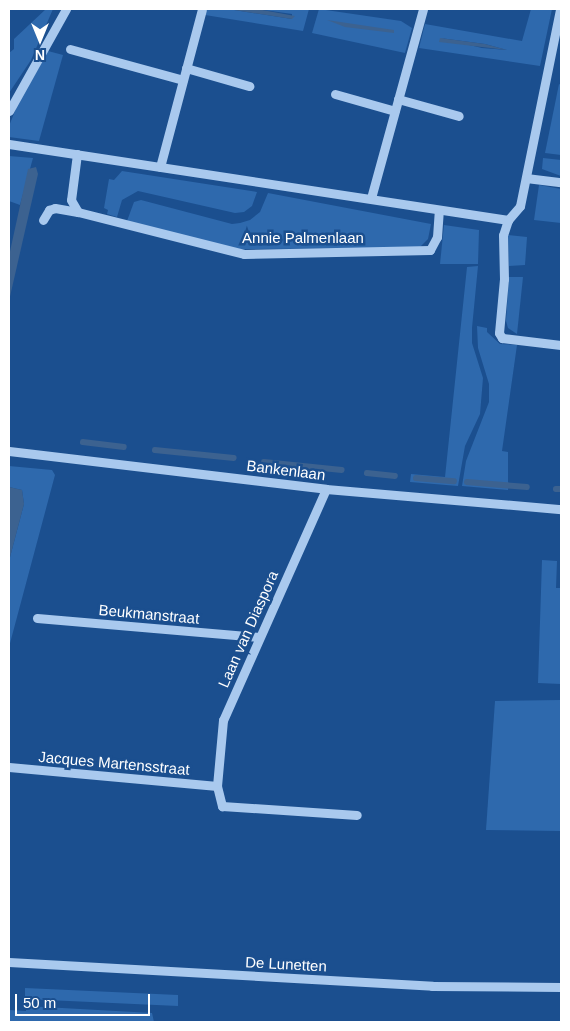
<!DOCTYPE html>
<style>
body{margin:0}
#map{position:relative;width:570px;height:1031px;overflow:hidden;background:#1b4f8f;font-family:Helvetica,sans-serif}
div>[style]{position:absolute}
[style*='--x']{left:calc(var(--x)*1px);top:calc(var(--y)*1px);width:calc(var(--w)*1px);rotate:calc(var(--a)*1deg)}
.green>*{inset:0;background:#2e69ad}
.water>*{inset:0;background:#3c6290}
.stream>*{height:5.5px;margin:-2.75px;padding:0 2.75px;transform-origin:2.75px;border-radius:2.75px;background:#3c6290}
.minor>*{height:9px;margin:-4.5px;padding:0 4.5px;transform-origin:4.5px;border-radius:4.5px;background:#a9c9ee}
span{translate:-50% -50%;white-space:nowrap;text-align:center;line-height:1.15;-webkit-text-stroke:5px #1b4f8f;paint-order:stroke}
.street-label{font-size:15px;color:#fff}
.frame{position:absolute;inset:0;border:10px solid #fff;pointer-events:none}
.north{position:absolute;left:15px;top:15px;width:50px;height:50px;-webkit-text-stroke:4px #1b4f8f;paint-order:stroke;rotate:180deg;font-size:14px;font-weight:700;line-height:20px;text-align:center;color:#fff}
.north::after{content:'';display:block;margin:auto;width:18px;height:22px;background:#fff;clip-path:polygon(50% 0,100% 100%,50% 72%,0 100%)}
.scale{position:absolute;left:15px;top:994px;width:135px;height:22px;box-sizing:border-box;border:2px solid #fff;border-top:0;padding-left:6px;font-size:15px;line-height:18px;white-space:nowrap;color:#fff;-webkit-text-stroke:4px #1b4f8f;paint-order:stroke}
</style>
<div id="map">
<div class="green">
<i style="clip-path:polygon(46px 9px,53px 9px,31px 60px,9px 93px,9px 53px,14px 49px,14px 39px)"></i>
<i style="clip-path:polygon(207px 9px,228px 9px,292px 19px,292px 14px,257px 9px,309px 9px,303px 31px,205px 15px)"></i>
<i style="clip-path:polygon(319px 9px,401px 21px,412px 28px,405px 53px,312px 33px)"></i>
<i style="clip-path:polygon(evenodd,531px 9px,552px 9px,540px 66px,419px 48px,425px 24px,522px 41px,531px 9px,440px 38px,485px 44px,507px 50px,482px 48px,440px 38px)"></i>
<i style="clip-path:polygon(48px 51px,63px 55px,39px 141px,9px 137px,9px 126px,17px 106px)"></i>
<i style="clip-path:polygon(559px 84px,561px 85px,561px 155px,545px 153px)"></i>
<i style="clip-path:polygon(9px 156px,33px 158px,20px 205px,9px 201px)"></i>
<i style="clip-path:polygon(543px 158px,561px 160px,561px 176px,542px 169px)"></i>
<i style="clip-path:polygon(122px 171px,257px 192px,252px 206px,244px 212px,235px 213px,138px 191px,122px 200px,117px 217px,107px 214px,108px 210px,104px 208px,109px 179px,114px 180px)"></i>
<i style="clip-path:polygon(539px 185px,561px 189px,561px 223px,534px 220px)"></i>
<i style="clip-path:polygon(268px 193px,431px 224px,428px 239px,420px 247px,403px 248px,237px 249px,127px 221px,134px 202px,141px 200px,232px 224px,240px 223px,250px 220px,260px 212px)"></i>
<i style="clip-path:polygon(444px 225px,479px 230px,478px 264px,440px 264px)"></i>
<i style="clip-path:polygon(508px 235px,527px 237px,525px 265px,509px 266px)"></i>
<i style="clip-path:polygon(478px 266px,472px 328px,472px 343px,483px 378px,480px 414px,465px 446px,458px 486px,410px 482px,411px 474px,445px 477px,467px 267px)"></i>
<i style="clip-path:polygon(509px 277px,523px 277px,517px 334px,508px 328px,506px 321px)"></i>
<i style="clip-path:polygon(477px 326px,487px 328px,487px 332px,500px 344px,517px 345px,502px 451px,508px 452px,508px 490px,462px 486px,466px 461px,489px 402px,489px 384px,478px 348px)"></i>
<i style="clip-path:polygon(9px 466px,52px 470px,55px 475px,9px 647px,9px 561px,24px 504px,22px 490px,9px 487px)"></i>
<i style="clip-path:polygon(542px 560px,557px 561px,556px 588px,561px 588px,561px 684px,538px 683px)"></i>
<i style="clip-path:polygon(561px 700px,561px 831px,486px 830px,495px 701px)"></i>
<i style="clip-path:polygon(25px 988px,178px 995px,178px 1006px,25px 999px)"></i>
<i style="clip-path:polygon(26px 1006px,152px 1013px,154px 1022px,9px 1022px,9px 1010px,26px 1011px)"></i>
</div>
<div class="water">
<i style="clip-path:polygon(228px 9px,257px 9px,295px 16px,292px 19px)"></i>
<i style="clip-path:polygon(327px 20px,394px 30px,394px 33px,345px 27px)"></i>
<i style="clip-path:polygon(440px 38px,485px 44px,507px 50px,439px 42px)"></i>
<i style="clip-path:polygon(36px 167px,38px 174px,9px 301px,9px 256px,28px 169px)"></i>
<i style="clip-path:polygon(9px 487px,22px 490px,24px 504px,9px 561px)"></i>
</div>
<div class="stream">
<i style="--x:83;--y:442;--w:41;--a:7"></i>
<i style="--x:155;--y:450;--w:79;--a:5.8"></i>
<i style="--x:264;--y:462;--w:78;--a:5.9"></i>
<i style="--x:367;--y:473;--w:28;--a:6"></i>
<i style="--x:416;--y:478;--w:38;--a:5"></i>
<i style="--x:467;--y:482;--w:60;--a:4.8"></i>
<i style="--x:556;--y:489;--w:5;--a:0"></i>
</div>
<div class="minor">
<i style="--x:70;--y:49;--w:117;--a:15.3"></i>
<i style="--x:186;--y:68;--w:66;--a:15.9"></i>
<i style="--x:335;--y:94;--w:62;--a:15.8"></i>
<i style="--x:398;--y:99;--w:63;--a:15.6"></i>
<i style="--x:9;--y:111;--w:117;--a:-60.8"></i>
<i style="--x:9;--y:144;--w:505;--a:8.66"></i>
<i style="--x:508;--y:220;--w:18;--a:-49"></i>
<i style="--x:520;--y:206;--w:201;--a:-78.5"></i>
<i style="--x:77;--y:154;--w:46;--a:97.4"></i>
<i style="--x:71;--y:200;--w:14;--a:60"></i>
<i style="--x:78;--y:212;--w:171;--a:14.2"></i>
<i style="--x:244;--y:254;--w:186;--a:-1.2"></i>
<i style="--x:430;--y:250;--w:15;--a:-62"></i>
<i style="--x:437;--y:237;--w:27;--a:-86"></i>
<i style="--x:160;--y:167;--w:163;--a:-75.1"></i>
<i style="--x:526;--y:178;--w:35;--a:7"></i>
<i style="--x:371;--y:198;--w:196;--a:-74.6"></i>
<i style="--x:43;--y:220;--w:12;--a:-59"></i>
<i style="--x:49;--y:210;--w:6;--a:-18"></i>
<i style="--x:55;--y:208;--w:23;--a:10"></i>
<i style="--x:508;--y:220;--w:16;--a:108"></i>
<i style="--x:503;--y:235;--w:44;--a:88.7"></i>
<i style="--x:504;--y:279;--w:54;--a:95.3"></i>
<i style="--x:499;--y:333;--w:6;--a:59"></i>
<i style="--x:502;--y:338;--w:59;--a:6.8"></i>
<i style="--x:9;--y:451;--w:319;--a:6.8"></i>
<i style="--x:326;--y:489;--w:236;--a:4.9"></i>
<i style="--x:326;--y:489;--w:253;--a:114"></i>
<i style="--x:223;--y:720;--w:66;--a:95.2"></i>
<i style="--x:217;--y:786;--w:21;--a:76"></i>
<i style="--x:222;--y:806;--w:135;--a:3.8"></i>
<i style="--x:37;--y:618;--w:223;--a:4.9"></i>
<i style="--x:9;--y:767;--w:209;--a:5.2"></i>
<i style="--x:9;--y:962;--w:424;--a:3.2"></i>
<i style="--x:432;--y:986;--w:129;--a:0.4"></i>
</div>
<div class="street-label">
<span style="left:303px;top:238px">Annie Palmenlaan</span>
<span style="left:286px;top:470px;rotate:7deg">Bankenlaan</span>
<span style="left:149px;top:614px;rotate:5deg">Beukmanstraat</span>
<span style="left:248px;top:629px;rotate:-66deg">Laan van Diaspora</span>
<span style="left:114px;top:763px;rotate:5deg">Jacques Martensstraat</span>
<span style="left:286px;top:964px;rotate:3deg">De Lunetten</span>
</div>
<div class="frame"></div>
<div class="north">N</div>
<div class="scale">50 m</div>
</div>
